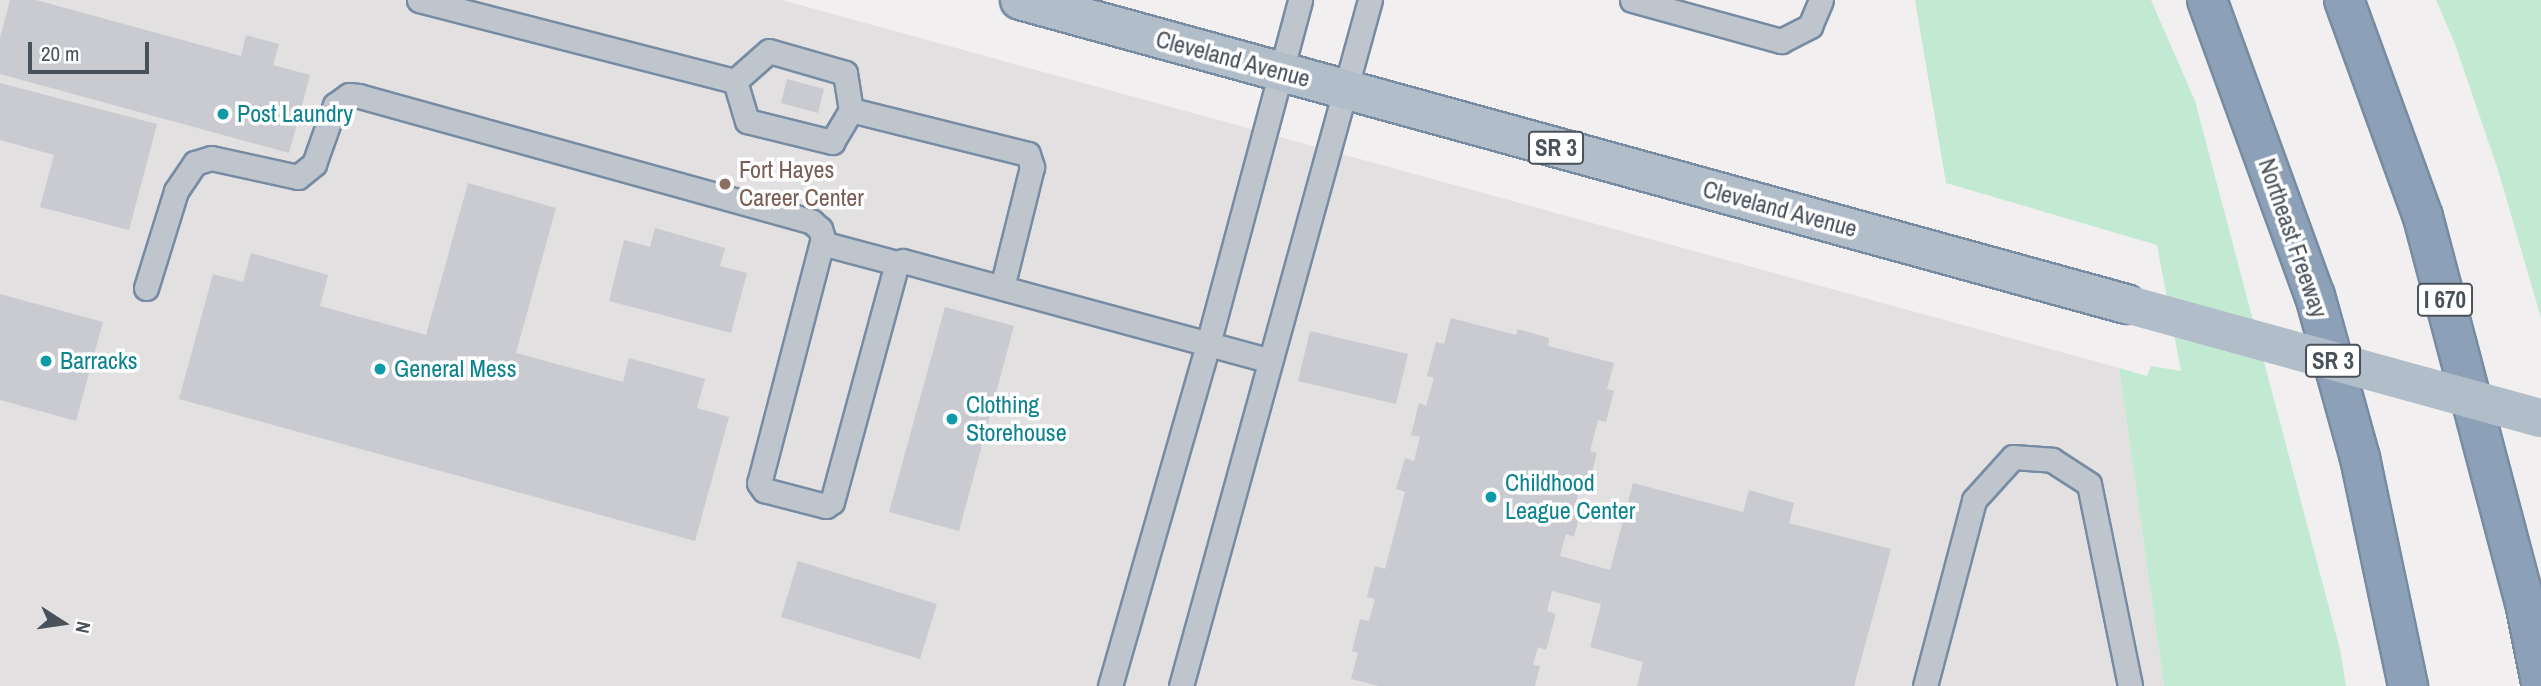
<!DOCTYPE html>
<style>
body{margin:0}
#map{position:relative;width:2541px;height:686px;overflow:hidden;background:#f1efef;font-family:"Archivo Narrow",sans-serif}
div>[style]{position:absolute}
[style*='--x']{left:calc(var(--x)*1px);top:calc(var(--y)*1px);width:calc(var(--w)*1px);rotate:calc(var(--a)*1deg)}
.education>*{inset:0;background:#e2e0e0}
.green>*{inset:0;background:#c2ead3}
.building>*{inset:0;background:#c9cbd1}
.roads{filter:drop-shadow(2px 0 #778ba3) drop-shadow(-2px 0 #778ba3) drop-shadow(0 2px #778ba3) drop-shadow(0 -2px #778ba3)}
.lane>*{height:23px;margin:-11.5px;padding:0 11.5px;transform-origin:11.5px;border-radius:11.5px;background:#bfc5cc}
.primary>*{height:38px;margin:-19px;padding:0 19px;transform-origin:19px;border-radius:19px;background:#b2bdca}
.highway>*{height:38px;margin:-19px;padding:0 19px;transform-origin:19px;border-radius:19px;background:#8ca0b8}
.primary-bridge>*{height:38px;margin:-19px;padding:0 19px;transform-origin:19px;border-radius:19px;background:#b2bdca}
.dots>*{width:19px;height:19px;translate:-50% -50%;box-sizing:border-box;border:4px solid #fff;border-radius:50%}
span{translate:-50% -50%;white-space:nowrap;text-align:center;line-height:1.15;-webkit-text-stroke:7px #fff;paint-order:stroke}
.shield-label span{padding:2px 5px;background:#fff;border:2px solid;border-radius:5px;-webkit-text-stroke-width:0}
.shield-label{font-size:23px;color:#49515a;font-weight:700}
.street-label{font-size:24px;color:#49515a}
.culture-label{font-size:24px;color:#0d838f}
.left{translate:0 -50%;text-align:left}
.education-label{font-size:24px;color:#785e54}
.north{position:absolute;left:28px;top:588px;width:70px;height:70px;-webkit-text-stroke:5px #fff;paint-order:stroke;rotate:102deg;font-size:19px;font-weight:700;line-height:28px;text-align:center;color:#49515a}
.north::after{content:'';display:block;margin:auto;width:24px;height:32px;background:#49515a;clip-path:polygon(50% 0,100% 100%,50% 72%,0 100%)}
.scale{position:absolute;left:28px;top:42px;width:121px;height:32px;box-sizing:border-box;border:4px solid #49515a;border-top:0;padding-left:9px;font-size:21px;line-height:24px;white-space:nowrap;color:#49515a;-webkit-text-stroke:5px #fff;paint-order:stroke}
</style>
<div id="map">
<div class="education">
<i style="clip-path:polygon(0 0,782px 0,2119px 368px,2164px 686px,0 686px)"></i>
</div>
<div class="green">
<i style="clip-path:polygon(1915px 0,2151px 0,2195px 101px,2340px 649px,2346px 686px,2164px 686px,2119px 368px,2147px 376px,2151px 366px,2181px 371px,2157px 245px,1946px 183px)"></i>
<i style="clip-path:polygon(2436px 0,2541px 0,2541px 318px,2498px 170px,2455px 44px)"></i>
</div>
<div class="building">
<i style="clip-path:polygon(10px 0,36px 0,241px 56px,246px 35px,279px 44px,273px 65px,310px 75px,289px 153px,0 74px,0 38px)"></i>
<i style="clip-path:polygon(787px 79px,824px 89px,818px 113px,781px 103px)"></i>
<i style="clip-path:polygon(0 83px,157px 124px,129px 230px,40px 207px,54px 155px,0 140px)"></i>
<i style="clip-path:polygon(468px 183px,556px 208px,516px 353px,623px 382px,629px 358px,705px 379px,697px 408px,729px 417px,695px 541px,179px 399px,213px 274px,243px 282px,251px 253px,328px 275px,320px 306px,426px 335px)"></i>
<i style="clip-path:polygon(655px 228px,725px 248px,720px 266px,747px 273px,731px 333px,609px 301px,624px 240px,650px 247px)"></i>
<i style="clip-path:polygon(0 294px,103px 322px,76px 421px,0 400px)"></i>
<i style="clip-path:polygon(945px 307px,1014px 326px,959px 531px,889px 512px)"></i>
<i style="clip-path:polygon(1451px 318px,1516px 335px,1518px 329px,1549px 338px,1548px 346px,1614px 363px,1607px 389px,1614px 391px,1606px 422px,1598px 420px,1590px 451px,1597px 453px,1589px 483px,1582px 481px,1575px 505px,1582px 507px,1574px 537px,1566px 534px,1560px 556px,1610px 570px,1633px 483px,1743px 512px,1749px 490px,1794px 503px,1789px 523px,1891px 549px,1854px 686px,1637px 686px,1643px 662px,1590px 647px,1601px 604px,1552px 591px,1547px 611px,1556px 614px,1546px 650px,1538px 647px,1533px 665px,1540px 666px,1535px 686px,1378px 686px,1351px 679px,1358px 653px,1352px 651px,1360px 619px,1369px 621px,1375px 599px,1367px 597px,1375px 566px,1385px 569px,1405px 492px,1396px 489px,1405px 458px,1414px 461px,1420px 437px,1411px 435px,1419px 403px,1426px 406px,1434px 378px,1427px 376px,1436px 342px,1444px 344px)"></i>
<i style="clip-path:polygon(1310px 331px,1408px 354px,1396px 404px,1298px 381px)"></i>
<i style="clip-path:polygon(798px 561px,937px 604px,920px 659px,781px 617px)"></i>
</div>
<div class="roads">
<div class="lane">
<i style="--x:419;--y:0;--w:326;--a:14.4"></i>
<i style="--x:735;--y:81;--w:45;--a:-41.4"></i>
<i style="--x:769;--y:51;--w:79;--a:16.1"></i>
<i style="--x:845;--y:73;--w:37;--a:81"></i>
<i style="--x:851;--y:110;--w:182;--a:14"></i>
<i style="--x:1028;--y:154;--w:14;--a:73"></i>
<i style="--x:1032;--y:167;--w:124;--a:104"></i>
<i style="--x:1632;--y:0;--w:155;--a:15.4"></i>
<i style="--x:1781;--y:41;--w:33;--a:-27"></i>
<i style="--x:1810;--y:26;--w:28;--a:-67"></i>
<i style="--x:735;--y:81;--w:42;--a:73.3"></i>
<i style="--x:747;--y:121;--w:88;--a:13.9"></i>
<i style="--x:832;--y:142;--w:37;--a:-59"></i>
<i style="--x:822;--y:243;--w:78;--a:14.9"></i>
<i style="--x:146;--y:288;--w:102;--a:-72.8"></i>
<i style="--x:176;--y:191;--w:34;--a:-56"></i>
<i style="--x:195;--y:163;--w:17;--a:-17"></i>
<i style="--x:211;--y:158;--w:89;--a:12.3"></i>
<i style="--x:298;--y:177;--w:21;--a:-39"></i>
<i style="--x:314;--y:164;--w:63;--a:-70.4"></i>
<i style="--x:335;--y:105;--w:17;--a:-36"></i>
<i style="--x:349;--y:95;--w:10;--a:6"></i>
<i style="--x:359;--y:96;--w:470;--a:15.5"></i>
<i style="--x:812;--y:222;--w:11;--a:41"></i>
<i style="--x:820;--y:229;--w:9;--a:72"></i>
<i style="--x:823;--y:238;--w:253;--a:104.6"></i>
<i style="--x:759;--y:483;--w:9;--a:54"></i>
<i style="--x:764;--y:490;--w:64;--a:14.5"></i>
<i style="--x:826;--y:506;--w:7;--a:-34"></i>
<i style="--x:832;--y:502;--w:248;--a:-74.8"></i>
<i style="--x:897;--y:263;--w:6;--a:-18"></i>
<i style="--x:903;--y:261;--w:380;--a:15.2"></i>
<i style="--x:1110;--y:686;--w:356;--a:-74"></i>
<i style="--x:1208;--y:344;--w:356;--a:-75"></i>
<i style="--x:1181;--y:686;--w:712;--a:-74.6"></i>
<i style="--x:1925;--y:686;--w:192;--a:-75.2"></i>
<i style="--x:1974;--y:500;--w:58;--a:-47.8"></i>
<i style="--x:2013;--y:457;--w:39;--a:4"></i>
<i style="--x:2052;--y:460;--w:44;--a:33"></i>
<i style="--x:2089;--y:484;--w:206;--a:78.5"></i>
</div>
<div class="primary">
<i style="--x:1020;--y:0;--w:1147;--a:15.37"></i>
</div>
<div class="highway">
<i style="--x:2207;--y:0;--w:315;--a:70"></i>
<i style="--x:2315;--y:296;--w:168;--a:74.5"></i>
<i style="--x:2360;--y:458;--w:233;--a:78.1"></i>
<i style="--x:2344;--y:0;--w:231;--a:70"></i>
<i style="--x:2423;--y:217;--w:403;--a:75.2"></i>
<i style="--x:2526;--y:607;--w:77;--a:78.8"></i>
</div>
</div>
<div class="primary-bridge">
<i style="--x:2126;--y:304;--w:430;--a:15.4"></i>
</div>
<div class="dots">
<i style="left:223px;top:114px;background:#0f9aa8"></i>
<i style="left:725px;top:184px;background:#8d6e63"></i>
<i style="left:46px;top:361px;background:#0f9aa8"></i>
<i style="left:380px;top:369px;background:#0f9aa8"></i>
<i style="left:952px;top:419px;background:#0f9aa8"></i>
<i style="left:1491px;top:497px;background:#0f9aa8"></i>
</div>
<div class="shield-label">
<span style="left:1556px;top:148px">SR 3</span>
<span style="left:2445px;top:300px">I 670</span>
<span style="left:2333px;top:361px">SR 3</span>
</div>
<div class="street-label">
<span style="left:1233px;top:59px;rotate:15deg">Cleveland Avenue</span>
<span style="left:1780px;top:209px;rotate:15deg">Cleveland Avenue</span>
<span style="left:2293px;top:238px;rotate:71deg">Northeast Freeway</span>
</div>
<div class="culture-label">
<span class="left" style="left:237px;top:114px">Post Laundry</span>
<span class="left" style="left:60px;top:361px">Barracks</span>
<span class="left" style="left:394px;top:369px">General Mess</span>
<span class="left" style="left:966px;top:419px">Clothing<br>Storehouse</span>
<span class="left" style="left:1505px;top:497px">Childhood<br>League Center</span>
</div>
<div class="education-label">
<span class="left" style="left:739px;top:184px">Fort Hayes<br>Career Center</span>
</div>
<div class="north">N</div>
<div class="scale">20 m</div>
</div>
